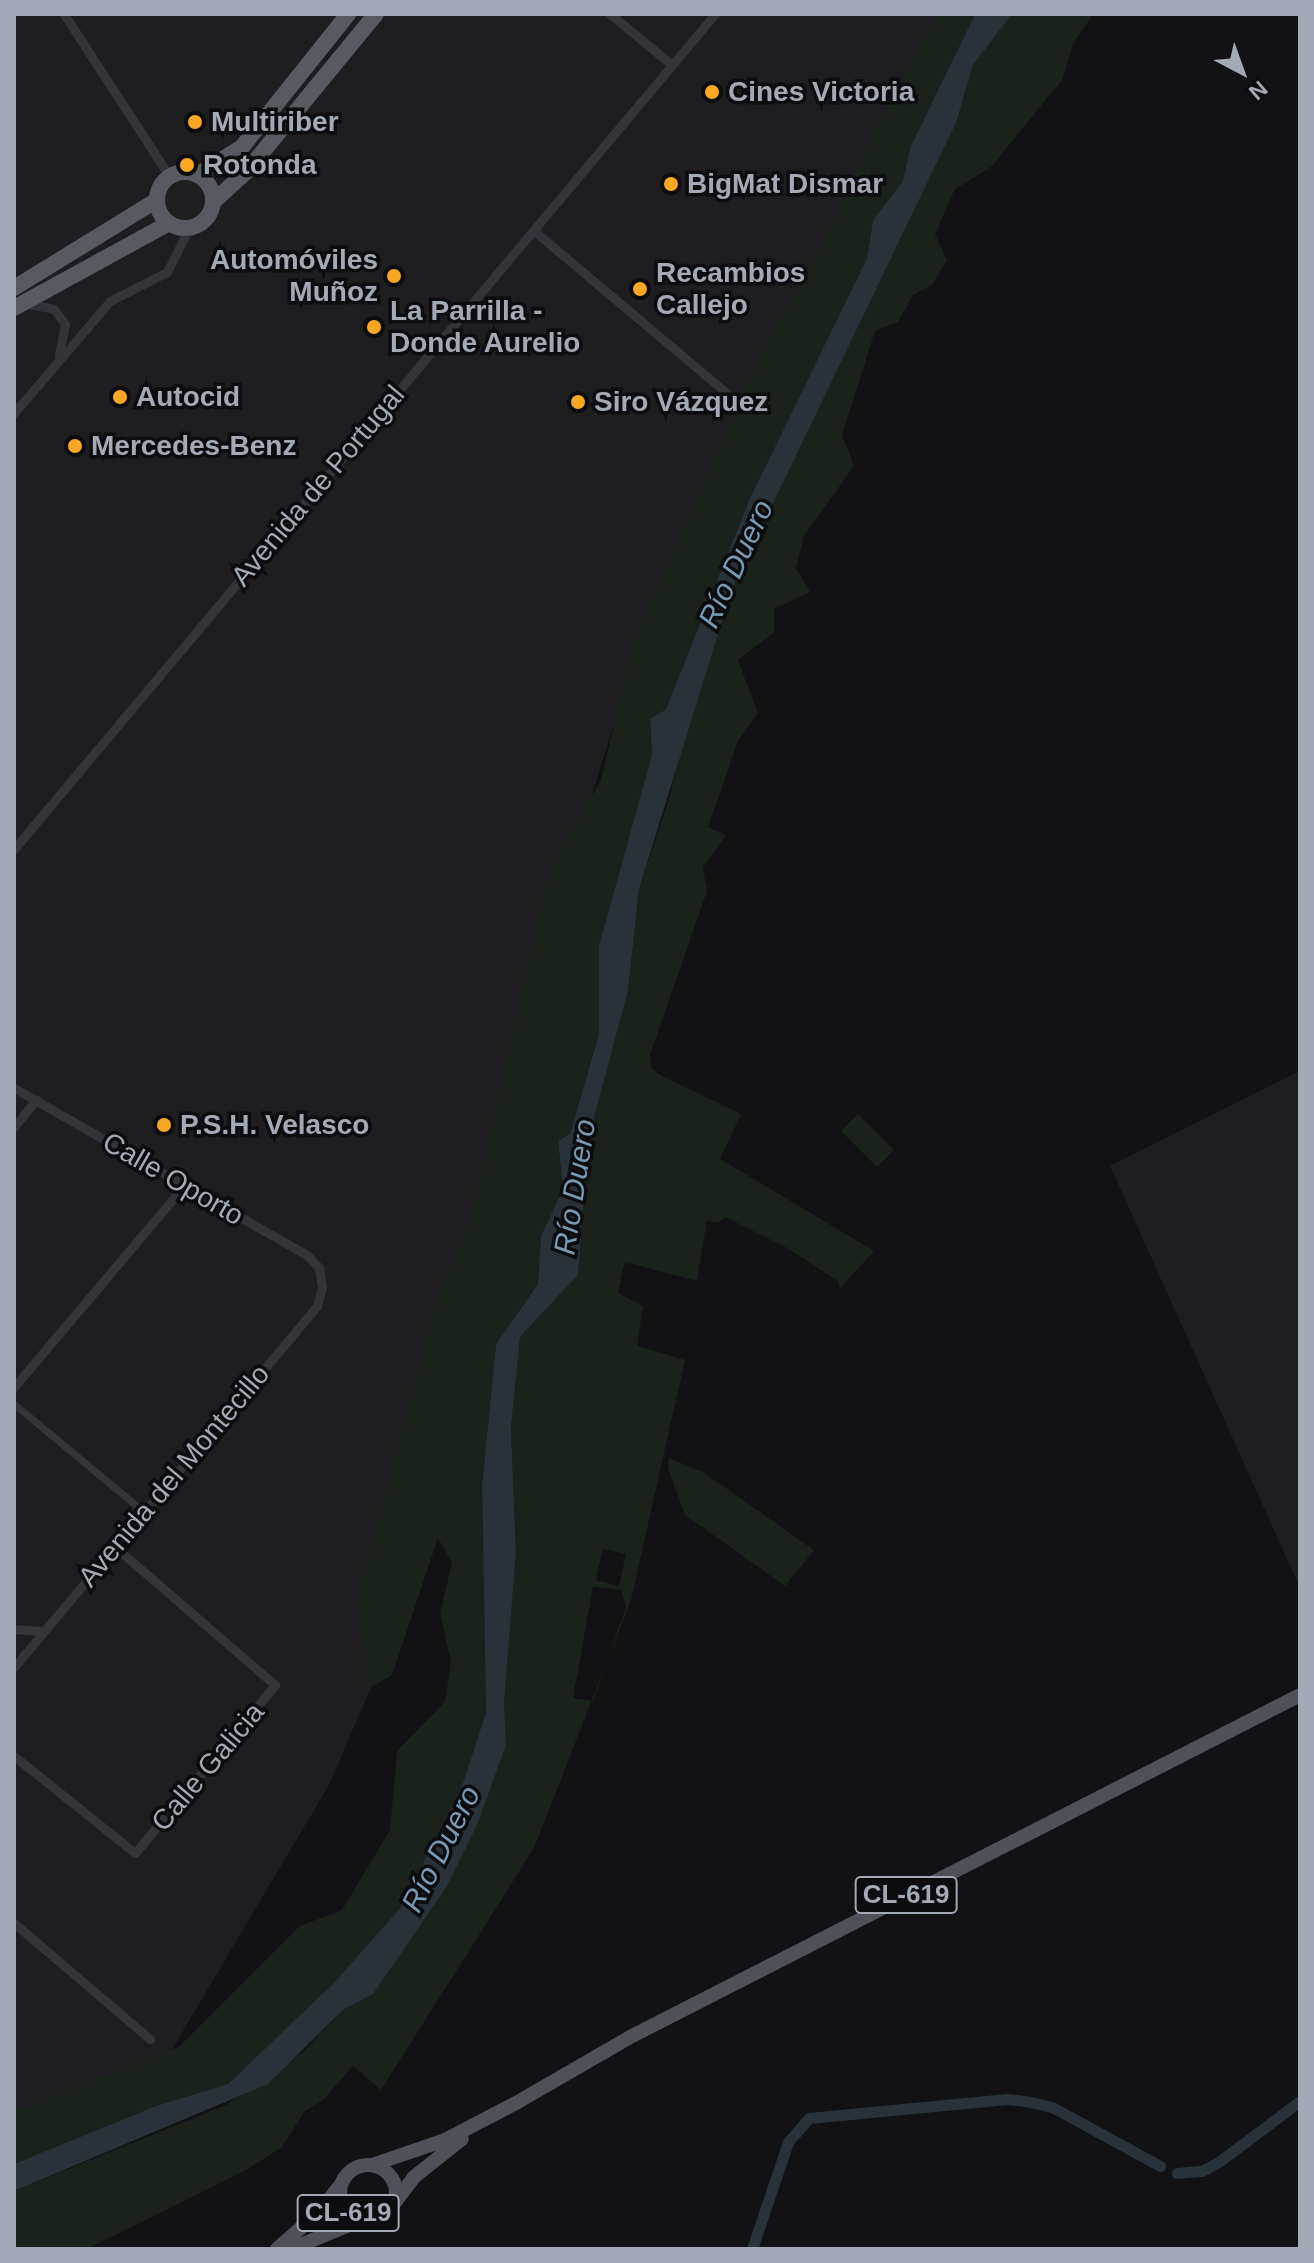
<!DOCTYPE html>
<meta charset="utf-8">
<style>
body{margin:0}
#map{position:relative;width:1314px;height:2263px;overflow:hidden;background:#121214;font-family:Arial,sans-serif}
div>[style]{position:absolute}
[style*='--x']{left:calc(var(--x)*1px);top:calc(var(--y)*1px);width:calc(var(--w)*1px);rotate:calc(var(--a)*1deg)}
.built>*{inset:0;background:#1e1e21}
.green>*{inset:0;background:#1a221b}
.water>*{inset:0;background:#283238}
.canal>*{height:11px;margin:-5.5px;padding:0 5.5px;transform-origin:5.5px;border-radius:5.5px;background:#283238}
.pedestrian>*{height:7px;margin:-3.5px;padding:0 3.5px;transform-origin:3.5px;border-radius:3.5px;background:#333439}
.minor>*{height:9px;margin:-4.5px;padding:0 4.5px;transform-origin:4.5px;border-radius:4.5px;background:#333439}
.primary>*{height:14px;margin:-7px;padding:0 7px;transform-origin:7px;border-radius:7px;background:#4f5158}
.primary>.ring{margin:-7px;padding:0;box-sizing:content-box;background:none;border:14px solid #4f5158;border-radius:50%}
.trunk>*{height:16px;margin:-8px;padding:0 8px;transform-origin:8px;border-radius:8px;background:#575a61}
.trunk>.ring{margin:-8px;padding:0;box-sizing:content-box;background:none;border:16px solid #575a61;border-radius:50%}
.dots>*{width:22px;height:22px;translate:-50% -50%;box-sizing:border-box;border:4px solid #0d0d0f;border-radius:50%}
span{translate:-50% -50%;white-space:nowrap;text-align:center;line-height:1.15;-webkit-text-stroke:7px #0d0d0f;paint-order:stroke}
.shield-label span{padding:2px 6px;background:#0d0d0f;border:2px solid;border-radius:6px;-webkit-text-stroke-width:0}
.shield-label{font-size:26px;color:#a3aab5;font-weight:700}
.poi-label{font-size:28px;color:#a3aab5;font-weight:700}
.left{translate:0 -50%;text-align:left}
.right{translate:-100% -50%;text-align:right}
.street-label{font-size:28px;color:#a3aab5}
.water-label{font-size:30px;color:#789ab2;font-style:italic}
.frame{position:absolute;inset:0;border:16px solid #a3aab5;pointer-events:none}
.north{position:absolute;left:1202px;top:32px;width:80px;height:80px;-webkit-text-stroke:6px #0d0d0f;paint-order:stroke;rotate:139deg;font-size:22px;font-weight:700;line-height:32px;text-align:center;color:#a3aab5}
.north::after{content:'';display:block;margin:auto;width:28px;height:36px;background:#a3aab5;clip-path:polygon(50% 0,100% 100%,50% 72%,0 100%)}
</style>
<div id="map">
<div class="built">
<i style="clip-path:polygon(14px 14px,952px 14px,625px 688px,555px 915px,375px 1678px,329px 1785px,171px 2051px,14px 2131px)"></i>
<i style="clip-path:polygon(1300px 1071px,1300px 1588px,1110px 1166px)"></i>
</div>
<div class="green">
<i style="clip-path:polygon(937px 14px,975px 14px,910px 148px,903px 181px,873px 220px,867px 258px,750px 498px,666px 709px,650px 719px,652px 755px,600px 992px,599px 1033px,570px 1134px,558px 1142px,563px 1189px,541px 1236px,538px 1284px,496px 1344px,482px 1485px,486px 1712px,463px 1783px,401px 1907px,336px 1982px,228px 2084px,156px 2106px,14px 2164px,14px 2112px,179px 2047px,300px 1926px,342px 1910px,390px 1830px,397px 1751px,445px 1702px,451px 1662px,440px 1613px,452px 1563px,438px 1538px,392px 1675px,366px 1690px,362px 1609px,356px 1606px,438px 1298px,473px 1214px,545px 890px,565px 841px,601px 780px,633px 644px,765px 347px,826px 239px,877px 127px)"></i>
<i style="clip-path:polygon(evenodd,1012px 14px,1093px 14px,1073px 44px,1062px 80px,991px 167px,955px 189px,935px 234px,947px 260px,932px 285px,913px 295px,898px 322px,875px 331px,842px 435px,854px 466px,804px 536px,796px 568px,810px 592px,774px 609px,774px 632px,738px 660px,758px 713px,738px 741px,708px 827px,726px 835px,703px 868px,707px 891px,650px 1055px,652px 1068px,660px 1075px,741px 1114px,720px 1159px,874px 1251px,840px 1288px,838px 1281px,787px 1248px,725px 1217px,718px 1223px,707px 1220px,697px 1281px,625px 1262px,618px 1293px,643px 1306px,637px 1346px,685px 1360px,631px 1600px,534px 1848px,381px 2090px,353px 2066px,324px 2099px,305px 2111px,282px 2147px,246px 2170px,87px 2249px,14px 2249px,14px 2191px,226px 2105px,302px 2053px,344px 2009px,373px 1994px,506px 1745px,504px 1702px,516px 1553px,511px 1428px,520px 1337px,578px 1275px,589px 1137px,628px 991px,639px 889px,671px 793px,683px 733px,732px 589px,956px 123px,973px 65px,1012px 14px,603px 1549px,626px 1554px,619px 1586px,596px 1580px,603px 1549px,1012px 14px,593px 1587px,621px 1590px,626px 1607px,593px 1701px,573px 1698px,593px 1587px)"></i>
<i style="clip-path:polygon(858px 1114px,894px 1150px,877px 1167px,841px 1131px)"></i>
<i style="clip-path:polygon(669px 1458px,703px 1472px,814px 1550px,785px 1586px,685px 1515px,668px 1469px)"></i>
</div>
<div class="water">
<i style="clip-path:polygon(975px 14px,1012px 14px,973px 65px,956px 123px,732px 589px,639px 889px,628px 991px,589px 1137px,578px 1275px,520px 1337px,511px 1428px,516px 1553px,504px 1702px,506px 1745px,477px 1825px,446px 1888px,373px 1994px,344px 2009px,268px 2084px,14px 2191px,14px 2164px,156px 2106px,228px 2084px,335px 1982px,401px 1907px,463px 1783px,486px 1712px,482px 1485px,496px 1344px,538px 1284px,541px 1236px,563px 1189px,558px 1141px,570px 1134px,599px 1034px,599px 946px,652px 755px,650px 719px,666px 709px,750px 498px,867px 258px,873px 220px,903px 181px,910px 148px)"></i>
</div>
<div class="canal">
<i style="--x:1177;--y:2173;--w:25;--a:-5"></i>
<i style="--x:1202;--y:2171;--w:21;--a:-29"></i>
<i style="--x:1220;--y:2161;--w:100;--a:-36.9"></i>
<i style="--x:752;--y:2249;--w:113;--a:-71.4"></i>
<i style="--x:788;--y:2142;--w:32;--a:-49"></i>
<i style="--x:809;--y:2118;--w:199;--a:-5.5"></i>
<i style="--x:1007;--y:2099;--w:23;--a:7"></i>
<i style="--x:1030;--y:2102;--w:23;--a:13"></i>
<i style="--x:1052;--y:2107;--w:123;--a:28.6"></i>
</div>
<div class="pedestrian">
<i style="--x:14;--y:1404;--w:169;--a:39.7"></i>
</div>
<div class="minor">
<i style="--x:64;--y:14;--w:194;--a:57"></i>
<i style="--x:610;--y:14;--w:80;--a:39.4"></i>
<i style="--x:533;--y:230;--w:256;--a:40.1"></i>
<i style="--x:29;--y:304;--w:25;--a:11"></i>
<i style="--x:54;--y:309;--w:19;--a:54"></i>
<i style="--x:65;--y:324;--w:32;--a:101"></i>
<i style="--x:14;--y:413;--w:148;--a:-49.4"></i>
<i style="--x:110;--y:301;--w:64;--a:-27"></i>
<i style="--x:167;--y:272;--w:49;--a:-63.4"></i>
<i style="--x:14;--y:849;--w:1090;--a:-49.99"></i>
<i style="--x:14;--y:1088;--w:337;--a:29.7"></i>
<i style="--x:307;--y:1255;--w:18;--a:47"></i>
<i style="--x:319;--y:1268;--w:19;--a:81"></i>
<i style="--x:322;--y:1287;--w:20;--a:105"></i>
<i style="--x:317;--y:1306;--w:471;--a:130"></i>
<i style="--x:14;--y:1127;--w:35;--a:-51"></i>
<i style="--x:14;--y:1387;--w:263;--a:-49.8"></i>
<i style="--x:14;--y:1629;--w:30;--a:4"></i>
<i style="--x:14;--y:1756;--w:155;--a:38.7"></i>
<i style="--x:135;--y:1853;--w:219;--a:-50.2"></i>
<i style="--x:275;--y:1685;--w:211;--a:-139.2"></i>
<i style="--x:14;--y:1923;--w:179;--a:40.5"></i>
</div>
<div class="primary">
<i class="ring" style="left:340px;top:2165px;width:42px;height:42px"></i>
<i style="--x:372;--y:2165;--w:77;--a:-18.9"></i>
<i style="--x:445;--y:2140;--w:80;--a:-27.5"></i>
<i style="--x:516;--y:2103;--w:136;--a:-30"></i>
<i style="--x:634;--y:2035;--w:748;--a:-27.04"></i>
<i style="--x:396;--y:2201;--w:30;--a:-53"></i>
<i style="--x:414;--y:2177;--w:61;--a:-38.4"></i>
<i style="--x:277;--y:2249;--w:57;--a:-41.5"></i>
<i style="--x:320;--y:2211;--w:33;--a:-52"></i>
<i style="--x:291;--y:2249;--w:74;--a:-22.4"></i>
</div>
<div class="trunk">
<i class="ring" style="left:157px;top:172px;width:40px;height:40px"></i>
<i style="--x:197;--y:175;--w:53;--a:-31.9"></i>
<i style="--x:242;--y:147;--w:170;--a:-51.4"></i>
<i style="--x:213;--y:202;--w:46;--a:-42.4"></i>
<i style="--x:247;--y:171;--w:203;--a:-50.6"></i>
<i style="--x:14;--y:288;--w:168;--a:-31.6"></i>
<i style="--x:14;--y:308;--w:177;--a:-28.7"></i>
</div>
<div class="dots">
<i style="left:712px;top:92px;background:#faa724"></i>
<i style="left:195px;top:122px;background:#faa724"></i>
<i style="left:187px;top:165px;background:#faa724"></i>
<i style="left:671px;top:184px;background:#faa724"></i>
<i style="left:394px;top:276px;background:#faa724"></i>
<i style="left:640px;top:289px;background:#faa724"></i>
<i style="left:374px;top:327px;background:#faa724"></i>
<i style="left:120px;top:397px;background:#faa724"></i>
<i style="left:578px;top:402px;background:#faa724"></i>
<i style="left:75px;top:446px;background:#faa724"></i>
<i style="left:164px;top:1125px;background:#faa724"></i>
</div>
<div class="shield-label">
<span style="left:906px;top:1895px">CL-619</span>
<span style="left:348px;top:2213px">CL-619</span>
</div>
<div class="poi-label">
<span class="left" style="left:728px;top:92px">Cines Victoria</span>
<span class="left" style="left:211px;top:122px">Multiriber</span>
<span class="left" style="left:203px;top:165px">Rotonda</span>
<span class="left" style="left:687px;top:184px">BigMat Dismar</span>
<span class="right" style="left:378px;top:276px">Automóviles<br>Muñoz</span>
<span class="left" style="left:656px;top:289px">Recambios<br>Callejo</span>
<span class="left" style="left:390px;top:327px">La Parrilla -<br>Donde Aurelio</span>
<span class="left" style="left:136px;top:397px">Autocid</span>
<span class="left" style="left:594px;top:402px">Siro Vázquez</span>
<span class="left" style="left:91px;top:446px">Mercedes-Benz</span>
<span class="left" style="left:180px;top:1125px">P.S.H. Velasco</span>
</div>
<div class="street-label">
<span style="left:318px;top:486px;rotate:-50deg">Avenida de Portugal</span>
<span style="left:173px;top:1179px;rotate:30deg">Calle Oporto</span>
<span style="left:174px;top:1476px;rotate:-50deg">Avenida del Montecillo</span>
<span style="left:208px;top:1767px;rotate:-50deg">Calle Galicia</span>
</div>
<div class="water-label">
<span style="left:736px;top:564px;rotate:-65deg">Río Duero</span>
<span style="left:575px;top:1187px;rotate:-81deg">Río Duero</span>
<span style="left:441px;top:1849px;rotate:-63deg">Río Duero</span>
</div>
<div class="frame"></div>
<div class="north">N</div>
</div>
